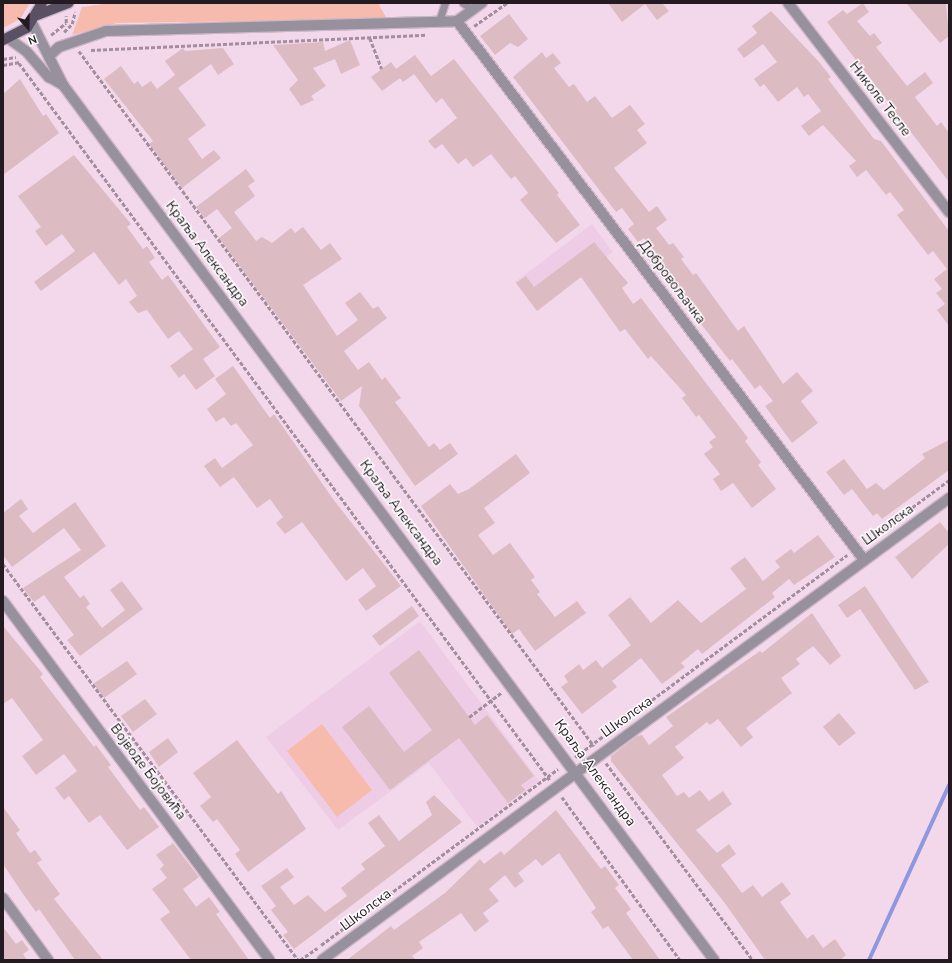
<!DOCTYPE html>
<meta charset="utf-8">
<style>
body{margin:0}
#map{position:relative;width:952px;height:963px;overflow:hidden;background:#f3d8ec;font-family:"Nunito Sans",sans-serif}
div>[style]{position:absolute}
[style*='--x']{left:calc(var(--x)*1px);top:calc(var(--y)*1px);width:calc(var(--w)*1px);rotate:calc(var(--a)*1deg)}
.built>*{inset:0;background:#eecce5}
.green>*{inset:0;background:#f7bbad}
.stream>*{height:4px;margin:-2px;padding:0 2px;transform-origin:2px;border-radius:2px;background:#8f98de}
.building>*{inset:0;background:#ddbbc2}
.path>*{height:2.5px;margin-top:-1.25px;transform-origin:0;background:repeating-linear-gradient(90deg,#a28e9d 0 4px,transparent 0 6px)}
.roads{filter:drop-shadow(1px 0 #ceb6c7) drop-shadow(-1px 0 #ceb6c7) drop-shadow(0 1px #ceb6c7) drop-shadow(0 -1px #ceb6c7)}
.service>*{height:7px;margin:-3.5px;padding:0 3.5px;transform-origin:3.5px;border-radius:3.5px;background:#96919d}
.minor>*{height:10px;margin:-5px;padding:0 5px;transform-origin:5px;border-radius:5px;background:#96919d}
.primary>*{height:10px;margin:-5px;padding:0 5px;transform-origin:5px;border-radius:5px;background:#595064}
span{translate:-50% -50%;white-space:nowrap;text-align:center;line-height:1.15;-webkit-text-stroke:3px #fff;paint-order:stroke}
.street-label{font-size:14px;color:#241a21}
.frame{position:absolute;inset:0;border:4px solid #241a21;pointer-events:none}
.north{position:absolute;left:8px;top:8px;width:40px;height:40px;-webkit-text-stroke:3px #fff;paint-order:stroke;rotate:160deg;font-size:11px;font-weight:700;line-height:16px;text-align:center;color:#241a21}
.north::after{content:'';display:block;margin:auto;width:14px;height:18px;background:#241a21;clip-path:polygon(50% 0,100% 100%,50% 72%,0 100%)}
</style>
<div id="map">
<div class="built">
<i style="clip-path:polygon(592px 224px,613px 252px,537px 311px,515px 282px)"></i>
<i style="clip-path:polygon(420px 621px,539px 781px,477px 827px,429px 763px,338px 830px,266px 737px)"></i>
</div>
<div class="green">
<i style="clip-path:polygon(3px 3px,30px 3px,20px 19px,3px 28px)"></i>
<i style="clip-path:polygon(112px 3px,378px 3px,387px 19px,117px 23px,72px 35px,82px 7px)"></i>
<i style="clip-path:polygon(322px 724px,372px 790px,337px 817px,287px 751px)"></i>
</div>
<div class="stream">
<i style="--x:869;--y:960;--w:192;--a:-65.4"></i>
</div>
<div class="building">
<i style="clip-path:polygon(608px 3px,662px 3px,669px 11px,657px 20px,645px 4px,622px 22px)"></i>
<i style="clip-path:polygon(863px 3px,869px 12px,857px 21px,870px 36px,874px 33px,882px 43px,876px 47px,907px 86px,925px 72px,933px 83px,915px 97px,937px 126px,941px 122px,949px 133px,949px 182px,827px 22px,843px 10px,847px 14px)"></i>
<i style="clip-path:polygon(906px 3px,946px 3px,949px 36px,940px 43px)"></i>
<i style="clip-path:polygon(771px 11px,820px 63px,831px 77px,828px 79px,874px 139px,881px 141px,949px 231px,949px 326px,937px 310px,945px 304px,936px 293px,942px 289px,934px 279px,947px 269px,933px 251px,928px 255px,897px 215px,904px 210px,890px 192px,886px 195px,866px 170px,857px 177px,849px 166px,856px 161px,823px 125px,809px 136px,801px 126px,821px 111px,808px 94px,804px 97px,797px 87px,778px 102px,764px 84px,760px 87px,754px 79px,777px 62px,763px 44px,744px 58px,737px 49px,757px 33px,752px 26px)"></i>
<i style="clip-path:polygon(509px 14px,528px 39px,518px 47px,510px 43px,495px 55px,480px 36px)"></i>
<i style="clip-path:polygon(350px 40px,360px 65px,341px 74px,335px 59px,313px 68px,326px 86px,311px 96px,314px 100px,301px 106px,289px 89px,298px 80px,273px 45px,323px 42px,325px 51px)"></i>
<i style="clip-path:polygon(183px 48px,185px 51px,223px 48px,234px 64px,218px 75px,211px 64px,178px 88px,206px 125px,188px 139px,202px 159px,214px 150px,221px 158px,182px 188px,149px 144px,153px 141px,104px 79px,121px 66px,134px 84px,138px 81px,142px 87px,151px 81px,157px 89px,175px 75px,165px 61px)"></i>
<i style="clip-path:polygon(542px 52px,546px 58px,553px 53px,561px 63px,554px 68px,569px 87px,574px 84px,587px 102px,595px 96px,612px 118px,630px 105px,645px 124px,637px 130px,647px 143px,614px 168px,649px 212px,657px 206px,667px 220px,656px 228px,669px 245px,673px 243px,684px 257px,681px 259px,693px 275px,696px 273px,738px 331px,744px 326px,783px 384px,797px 372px,813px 391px,801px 401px,818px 423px,792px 443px,765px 406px,773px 401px,760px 385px,755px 389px,732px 359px,730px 361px,650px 259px,657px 254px,644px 238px,638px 242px,628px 229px,634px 224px,622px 208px,616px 212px,513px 77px)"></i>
<i style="clip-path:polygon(415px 55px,431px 76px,454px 59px,559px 193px,557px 195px,580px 225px,556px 243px,520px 200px,528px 193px,515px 176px,511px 179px,491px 154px,473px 167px,466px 158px,458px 164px,442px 144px,435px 149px,428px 141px,457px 118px,442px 98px,436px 103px,414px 74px,403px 82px,400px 78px,382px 91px,371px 77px,391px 62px,396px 69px)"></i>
<i style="clip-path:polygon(20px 79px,43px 116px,46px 114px,59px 133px,3px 175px,3px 94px)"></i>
<i style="clip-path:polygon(74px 155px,131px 224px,127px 227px,143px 249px,147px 246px,155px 258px,149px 262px,162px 280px,168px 275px,220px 347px,203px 359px,215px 376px,196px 390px,184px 374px,179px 378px,170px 366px,193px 349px,179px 331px,168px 339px,147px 310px,138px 313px,129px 302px,137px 296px,126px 279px,119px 285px,94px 252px,41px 291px,34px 282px,75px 251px,62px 234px,46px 246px,35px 231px,41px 227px,18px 196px)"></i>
<i style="clip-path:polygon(246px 169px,255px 181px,248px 186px,255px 196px,234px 212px,256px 241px,262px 237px,272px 243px,291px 228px,295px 233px,303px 227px,321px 250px,330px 243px,342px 259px,303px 285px,337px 336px,358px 320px,345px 303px,360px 292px,373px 309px,378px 306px,387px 318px,344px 351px,358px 370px,369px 362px,382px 380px,385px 377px,401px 398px,395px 402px,429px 447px,434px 443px,440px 450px,450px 443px,458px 454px,415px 486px,359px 406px,362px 386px,341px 401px,219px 238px,232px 228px,217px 209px,205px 218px,196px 207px)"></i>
<i style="clip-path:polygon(594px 242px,628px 283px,622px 288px,633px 304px,641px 298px,748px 438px,745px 441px,761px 462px,758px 465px,776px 489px,752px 508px,733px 483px,721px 491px,713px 479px,720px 474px,704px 454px,713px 447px,709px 442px,716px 437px,699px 415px,696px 417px,682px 398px,686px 395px,651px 356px,648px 359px,625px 329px,620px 332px,581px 277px,537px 311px,516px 283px,526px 276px,534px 287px)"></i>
<i style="clip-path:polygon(233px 366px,270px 418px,274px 414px,333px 499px,401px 586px,366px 611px,358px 600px,376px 586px,363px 568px,346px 581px,302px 522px,285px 534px,276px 523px,283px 517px,270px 499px,257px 508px,234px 477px,220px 487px,204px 466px,215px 458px,222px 468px,253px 445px,236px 423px,231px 426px,224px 417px,216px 422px,207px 409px,226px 394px,215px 379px)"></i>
<i style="clip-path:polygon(949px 440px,949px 470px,882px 519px,877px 513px,873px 516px,852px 489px,844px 495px,826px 472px,844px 459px,867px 489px,876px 483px,884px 490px,925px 458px,922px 454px)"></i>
<i style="clip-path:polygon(516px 454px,530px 473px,484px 508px,495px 523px,478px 535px,493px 555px,510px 543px,535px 577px,531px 580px,540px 592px,537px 594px,555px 617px,577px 601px,586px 613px,535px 651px,519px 629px,512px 634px,421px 506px,450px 484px,458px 494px,469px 489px)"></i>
<i style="clip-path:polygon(21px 499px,28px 509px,19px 516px,33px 533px,75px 502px,106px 546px,64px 577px,80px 598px,84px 595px,90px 604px,86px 607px,102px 628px,125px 610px,110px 590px,122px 581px,143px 609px,80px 656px,67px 640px,74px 635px,44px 595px,34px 602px,23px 588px,81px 550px,64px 528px,12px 567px,3px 555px,3px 513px)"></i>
<i style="clip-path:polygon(940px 522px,949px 533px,949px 544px,912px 579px,895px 557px)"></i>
<i style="clip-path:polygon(818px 535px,835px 557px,794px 585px,789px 579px,772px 593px,775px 597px,702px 654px,698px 649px,681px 663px,685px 667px,662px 684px,641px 658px,612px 681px,617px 687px,582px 714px,561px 687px,568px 682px,564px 676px,579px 664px,583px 670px,596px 660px,602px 668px,631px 645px,608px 615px,630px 597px,651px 623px,678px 600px,701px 623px,746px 589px,730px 568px,745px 557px,763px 581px,780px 567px,775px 561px,791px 549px,794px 553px)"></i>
<i style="clip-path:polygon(865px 586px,929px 682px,915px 690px,860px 609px,847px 618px,838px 605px)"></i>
<i style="clip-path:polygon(412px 606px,419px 616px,380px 646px,372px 636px)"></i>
<i style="clip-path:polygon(812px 613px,841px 656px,830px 665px,813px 646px,796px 659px,800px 664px,781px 678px,792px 693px,746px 728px,753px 737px,741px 747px,718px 719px,710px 725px,707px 722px,675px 747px,684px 758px,662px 775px,677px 796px,684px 792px,689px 798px,700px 790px,709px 801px,723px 791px,732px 804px,696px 830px,717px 853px,729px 844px,736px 854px,721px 865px,742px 893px,753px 885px,762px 897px,782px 882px,791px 894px,780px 902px,807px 939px,813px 934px,823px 948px,835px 939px,846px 955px,840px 960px,765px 960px,724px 902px,611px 761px,611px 756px,637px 736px,642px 735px,649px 745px,673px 726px,666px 717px,760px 651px,762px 653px)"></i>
<i style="clip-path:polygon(3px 626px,43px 674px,40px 677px,94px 747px,96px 745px,111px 765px,108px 767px,140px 810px,144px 807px,159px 827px,127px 850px,100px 815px,89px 823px,69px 796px,64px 800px,55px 788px,77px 771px,64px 754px,36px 775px,22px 756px,43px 740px,12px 698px,3px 704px)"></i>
<i style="clip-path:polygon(419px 650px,475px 725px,487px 715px,534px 776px,521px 785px,525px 790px,508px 803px,459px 738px,390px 790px,342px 727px,369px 706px,404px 752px,432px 730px,389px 673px)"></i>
<i style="clip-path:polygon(127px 661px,137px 674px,104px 698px,93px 684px)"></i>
<i style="clip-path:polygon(145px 699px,157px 714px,133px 732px,121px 716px)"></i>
<i style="clip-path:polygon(839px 713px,856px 733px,839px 746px,823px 727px)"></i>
<i style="clip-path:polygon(168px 738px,178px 752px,159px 767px,149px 752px)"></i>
<i style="clip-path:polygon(237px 740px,278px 794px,281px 791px,306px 829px,248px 872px,235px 854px,240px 850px,217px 819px,213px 822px,200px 806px,211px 797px,193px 773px)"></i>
<i style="clip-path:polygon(434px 795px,462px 822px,294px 949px,283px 935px,288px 932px,271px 910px,276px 906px,261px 886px,287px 868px,294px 877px,280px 887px,294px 905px,308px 895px,325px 912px,347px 896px,341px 888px,365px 869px,361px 864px,385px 846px,368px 823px,379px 815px,399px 841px,432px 815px,426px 802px)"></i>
<i style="clip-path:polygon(3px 807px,20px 830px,16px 833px,30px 853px,35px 850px,42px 860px,37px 863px,60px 894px,54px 899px,103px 960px,75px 960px,39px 909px,36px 912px,23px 894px,3px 864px)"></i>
<i style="clip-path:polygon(556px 810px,601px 869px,605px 866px,619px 885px,615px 888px,631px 909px,626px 913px,660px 960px,633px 960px,608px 926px,603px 929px,591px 912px,596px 908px,559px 853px,542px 866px,536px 859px,518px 873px,524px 881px,515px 888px,505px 875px,489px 889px,499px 901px,483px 913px,489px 921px,475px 932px,461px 913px,419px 942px,423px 948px,412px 956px,416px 960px,347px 960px,391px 926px,394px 930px,445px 893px,480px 859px,484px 864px,501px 851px,504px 855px)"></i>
<i style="clip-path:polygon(173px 843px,199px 877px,183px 889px,196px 907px,209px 897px,220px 912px,216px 914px,249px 960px,191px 960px,160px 919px,170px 912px,152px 889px,167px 878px,160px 869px,164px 865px,156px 855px)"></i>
<i style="clip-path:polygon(3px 927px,16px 944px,22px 940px,29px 950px,23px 954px,27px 960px,3px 960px)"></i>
</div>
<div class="path">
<i style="--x:474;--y:26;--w:40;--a:-34.9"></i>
<i style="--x:64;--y:32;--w:11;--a:-45"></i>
<i style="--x:72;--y:24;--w:12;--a:-76"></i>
<i style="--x:51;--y:35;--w:19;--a:-39"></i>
<i style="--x:66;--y:23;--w:7;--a:-90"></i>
<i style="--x:370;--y:38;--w:33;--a:69"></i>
<i style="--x:91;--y:50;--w:336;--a:-2.6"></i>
<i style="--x:79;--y:51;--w:865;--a:53.46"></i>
<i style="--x:3;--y:59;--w:13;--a:-9"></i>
<i style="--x:19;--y:63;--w:892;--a:53.48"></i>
<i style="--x:3;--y:65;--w:17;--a:-10"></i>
<i style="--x:864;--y:543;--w:106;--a:-36.5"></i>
<i style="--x:3;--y:564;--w:494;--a:53.3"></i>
<i style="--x:469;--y:717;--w:41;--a:-37.1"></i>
<i style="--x:575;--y:757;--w:339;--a:-36.6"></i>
<i style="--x:606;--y:763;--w:246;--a:53.3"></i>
<i style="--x:562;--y:797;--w:201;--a:54.1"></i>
<i style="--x:321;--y:945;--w:295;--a:-36.6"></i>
<i style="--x:300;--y:960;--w:21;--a:-35"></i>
</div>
<div class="roads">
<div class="service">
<i style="--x:463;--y:3;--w:12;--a:35"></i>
<i style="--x:439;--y:21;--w:19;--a:-72"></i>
</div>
<div class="minor">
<i style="--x:788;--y:3;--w:264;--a:52.4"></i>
<i style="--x:457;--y:21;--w:675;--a:52.94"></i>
<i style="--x:32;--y:23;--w:69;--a:63.4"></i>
<i style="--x:63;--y:85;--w:1091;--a:53.35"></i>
<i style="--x:8;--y:38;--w:22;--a:36"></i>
<i style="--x:26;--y:51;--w:35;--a:49"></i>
<i style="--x:49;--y:77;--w:16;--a:30"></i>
<i style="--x:49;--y:56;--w:13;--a:-42"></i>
<i style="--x:59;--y:47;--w:50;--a:-18.8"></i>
<i style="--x:106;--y:31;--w:351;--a:-1.6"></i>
<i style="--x:457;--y:21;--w:31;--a:-36"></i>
<i style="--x:3;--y:601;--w:447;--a:53.4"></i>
<i style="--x:3;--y:898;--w:77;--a:54"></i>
<i style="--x:322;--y:960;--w:779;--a:-36.38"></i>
</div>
<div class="primary">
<i style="--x:37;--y:15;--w:34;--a:-21"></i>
<i style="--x:3;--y:40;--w:27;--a:-27"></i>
<i style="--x:27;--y:28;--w:29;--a:-59"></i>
</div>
</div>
<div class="street-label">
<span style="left:880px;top:99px;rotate:52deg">Николе Тесле</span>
<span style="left:207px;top:254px;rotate:53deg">Краља Александра</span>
<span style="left:672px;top:282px;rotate:53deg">Добровољачка</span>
<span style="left:401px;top:513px;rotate:53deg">Краља Александра</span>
<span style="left:888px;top:525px;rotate:-36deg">Школска</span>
<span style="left:627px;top:717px;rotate:-36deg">Школска</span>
<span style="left:148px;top:772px;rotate:53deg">Војводе Бојовића</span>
<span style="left:595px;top:773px;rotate:54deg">Краља Александра</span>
<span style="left:366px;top:910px;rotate:-37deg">Школска</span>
</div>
<div class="frame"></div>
<div class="north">N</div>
</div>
